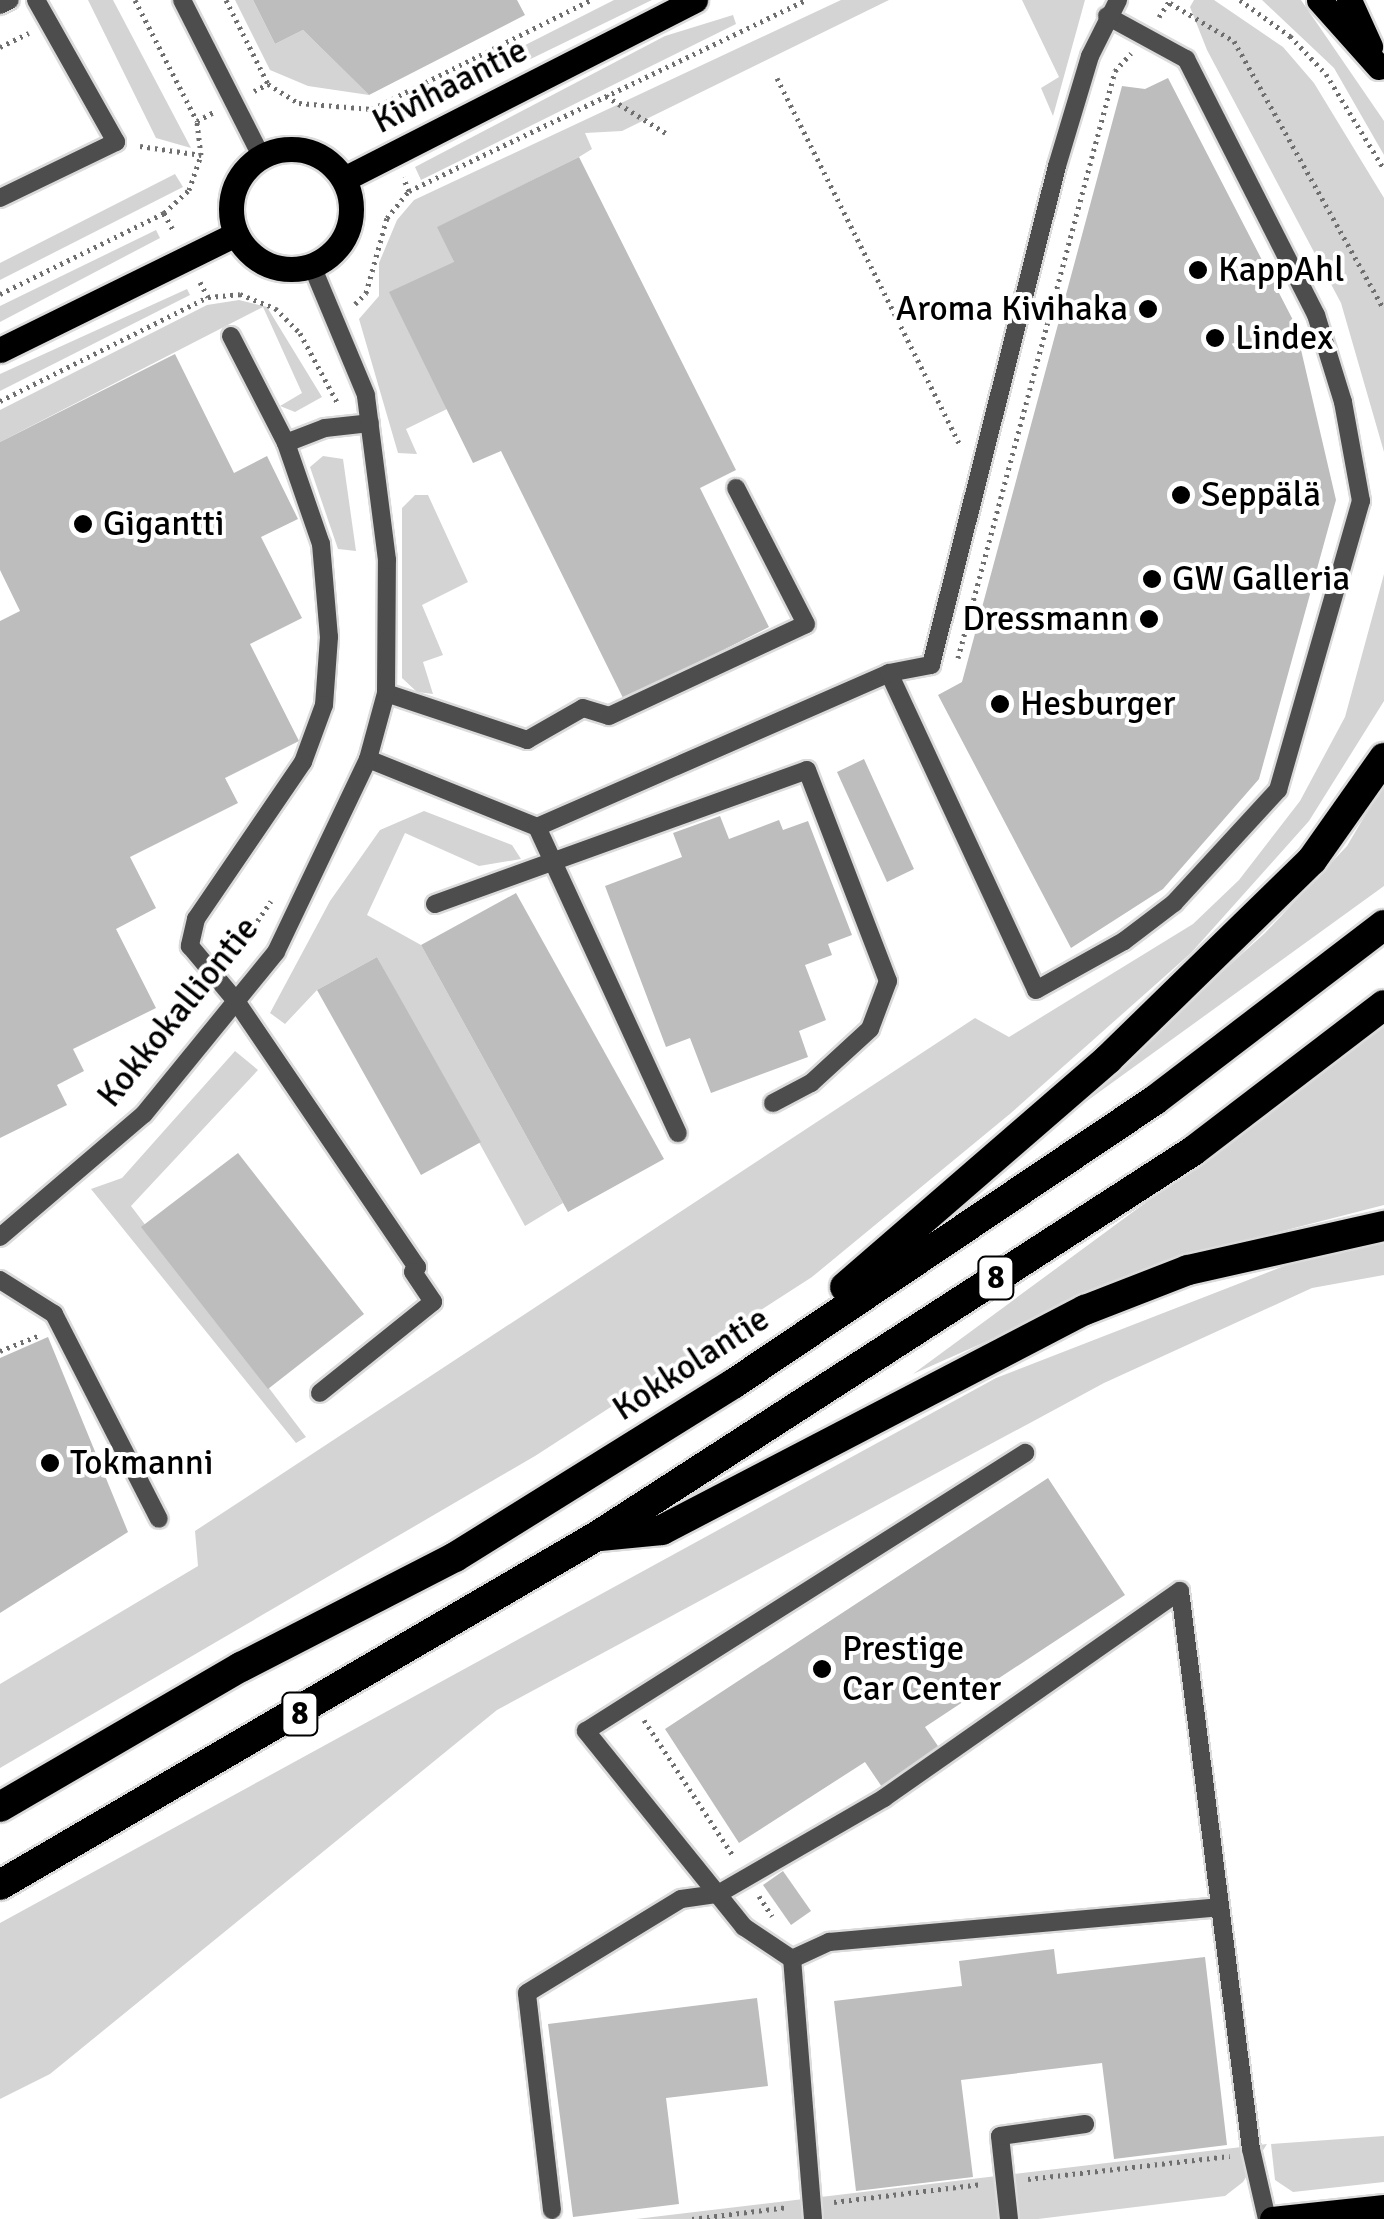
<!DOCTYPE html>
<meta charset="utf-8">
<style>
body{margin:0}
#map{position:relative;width:1384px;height:2219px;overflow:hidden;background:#fff;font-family:Signika,sans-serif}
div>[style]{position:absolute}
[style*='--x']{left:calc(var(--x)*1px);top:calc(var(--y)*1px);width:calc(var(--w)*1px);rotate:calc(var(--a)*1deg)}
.green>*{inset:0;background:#d4d4d4}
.building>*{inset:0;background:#bdbdbd}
.path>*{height:5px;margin-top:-2.5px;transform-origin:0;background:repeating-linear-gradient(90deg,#6f6f6f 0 2.5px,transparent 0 7.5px)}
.roads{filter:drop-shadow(2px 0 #dbdbdb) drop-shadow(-2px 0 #dbdbdb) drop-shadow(0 2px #dbdbdb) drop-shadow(0 -2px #dbdbdb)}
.minor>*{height:18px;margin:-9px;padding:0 9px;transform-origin:9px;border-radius:9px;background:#4d4d4d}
.major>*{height:25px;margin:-12.5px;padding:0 12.5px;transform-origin:12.5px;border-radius:12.5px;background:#000}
.major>.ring{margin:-12.5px;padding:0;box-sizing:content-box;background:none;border:25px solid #000;border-radius:50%}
.highway>*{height:30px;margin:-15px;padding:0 15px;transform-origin:15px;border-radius:15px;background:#000}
.dots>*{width:28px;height:28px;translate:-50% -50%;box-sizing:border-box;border:5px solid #fff;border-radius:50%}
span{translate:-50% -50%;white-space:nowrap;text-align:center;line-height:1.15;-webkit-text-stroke:8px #fff;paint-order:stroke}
.shield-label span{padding:2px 8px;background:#fff;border:2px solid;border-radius:8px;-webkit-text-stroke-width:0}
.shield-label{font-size:32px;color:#000;font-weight:700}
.street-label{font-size:35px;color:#000}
.poi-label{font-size:35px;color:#000}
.left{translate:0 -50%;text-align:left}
.right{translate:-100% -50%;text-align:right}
</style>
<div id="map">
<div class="green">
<i style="clip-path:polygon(88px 0,113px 0,191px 148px,156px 138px)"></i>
<i style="clip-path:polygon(235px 0,253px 0,275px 44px,303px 30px,369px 95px,308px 86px,270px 70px)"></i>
<i style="clip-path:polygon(614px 0,652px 0,401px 122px,395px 111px)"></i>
<i style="clip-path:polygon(841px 0,889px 0,622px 131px,585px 133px,592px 149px,579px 157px,438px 227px,454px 262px,447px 409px,406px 429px,417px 454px,398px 453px,359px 319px,379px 296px,379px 263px,397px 220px,414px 200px)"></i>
<i style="clip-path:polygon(1022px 0,1085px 0,1053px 116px,1041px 88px,1059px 77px)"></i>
<i style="clip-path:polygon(1194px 0,1214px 0,1283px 47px,1314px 83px,1384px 198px,1384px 452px,1341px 303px,1207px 50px,1190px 7px)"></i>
<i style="clip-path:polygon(1262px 0,1301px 0,1384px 121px,1384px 155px,1334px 68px)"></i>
<i style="clip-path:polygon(733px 15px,736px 24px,421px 180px,415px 167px,665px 36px)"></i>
<i style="clip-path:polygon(175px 174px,183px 187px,0 280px,0 263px)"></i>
<i style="clip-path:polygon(156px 230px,160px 238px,0 322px,0 306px)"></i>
<i style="clip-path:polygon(187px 289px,190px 295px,0 391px,0 374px)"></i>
<i style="clip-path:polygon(239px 300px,267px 307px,322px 397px,295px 412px,280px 406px,302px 393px,263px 307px,0 442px,0 410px,207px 305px)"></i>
<i style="clip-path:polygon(323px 456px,343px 459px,356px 551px,338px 549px,310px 467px)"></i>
<i style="clip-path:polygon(415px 495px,428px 495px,468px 582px,422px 605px,443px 655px,423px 662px,433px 694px,417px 692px,402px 678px,402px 508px)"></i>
<i style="clip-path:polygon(1384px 574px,1384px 701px,1309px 821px,1191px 953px,1011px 1113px,812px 1277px,535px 1456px,0 1768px,0 1684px,198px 1566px,195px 1531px,975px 1018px,1009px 1037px,1193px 924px,1239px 880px,1300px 801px,1345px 717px)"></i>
<i style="clip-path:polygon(1384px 783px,1384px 886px,1044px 1132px,1265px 933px,1347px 846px)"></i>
<i style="clip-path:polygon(424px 811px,512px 845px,521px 859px,479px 866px,405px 833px,367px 915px,421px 945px,563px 1203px,525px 1226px,377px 957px,317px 990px,285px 1024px,270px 1013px,330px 901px,380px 830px)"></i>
<i style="clip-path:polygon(1384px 1027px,1384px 1205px,1170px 1260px,913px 1374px)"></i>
<i style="clip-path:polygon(235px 1051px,258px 1070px,131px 1206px,306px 1437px,296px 1443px,91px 1189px,122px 1178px)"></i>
<i style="clip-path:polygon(1384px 1241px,1384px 1275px,1312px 1288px,1104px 1383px,497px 1710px,50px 2074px,0 2099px,0 1923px,996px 1378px,1320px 1252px)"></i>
<i style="clip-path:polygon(1384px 2136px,1384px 2182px,1293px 2192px,1275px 2180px,1271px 2144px)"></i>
<i style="clip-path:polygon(1267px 2144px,1243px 2182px,1225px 2196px,1038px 2219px,636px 2219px)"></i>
</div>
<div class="building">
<i style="clip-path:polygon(253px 0,517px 0,525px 15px,369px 95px,303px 30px,275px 44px)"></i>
<i style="clip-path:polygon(1168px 78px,1295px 324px,1336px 500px,1259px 779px,1163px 889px,1071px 948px,938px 695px,962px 682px,1122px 86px,1145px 89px)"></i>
<i style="clip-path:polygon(579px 157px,736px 470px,700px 488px,769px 627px,624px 700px,501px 451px,473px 463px,389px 292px,454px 262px,437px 227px)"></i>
<i style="clip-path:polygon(175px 354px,234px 473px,267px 456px,298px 519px,261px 537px,302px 618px,250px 644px,299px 741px,225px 778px,238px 803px,130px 857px,156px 908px,116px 929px,156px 1008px,73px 1049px,84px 1071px,57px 1085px,67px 1105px,0 1138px,0 621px,20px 611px,0 570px,0 442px)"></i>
<i style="clip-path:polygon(864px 759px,914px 869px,887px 882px,837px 772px)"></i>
<i style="clip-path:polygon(720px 816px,729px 839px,779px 820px,783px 830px,808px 821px,852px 935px,828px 944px,832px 955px,805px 965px,826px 1020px,799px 1031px,808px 1057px,711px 1093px,690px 1038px,666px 1047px,605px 886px,682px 857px,673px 833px)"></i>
<i style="clip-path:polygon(516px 893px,664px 1159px,568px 1212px,421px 945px)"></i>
<i style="clip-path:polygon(377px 957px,481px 1142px,421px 1175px,317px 990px)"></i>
<i style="clip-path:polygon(238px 1153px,364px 1314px,268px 1389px,141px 1227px)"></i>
<i style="clip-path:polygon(48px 1337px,128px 1532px,0 1613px,0 1358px)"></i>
<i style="clip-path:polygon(1048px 1478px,1125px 1595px,925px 1727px,940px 1749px,882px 1787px,865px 1762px,739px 1843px,665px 1729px)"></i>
<i style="clip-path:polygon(783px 1871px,811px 1911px,791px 1925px,763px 1885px)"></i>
<i style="clip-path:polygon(1054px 1949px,1057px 1974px,1205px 1957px,1227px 2145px,1114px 2159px,1102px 2063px,961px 2080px,973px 2177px,856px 2191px,834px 2001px,962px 1986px,959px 1961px)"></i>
<i style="clip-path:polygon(757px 1998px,768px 2086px,666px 2098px,679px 2204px,573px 2217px,548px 2024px)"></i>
</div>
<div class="path">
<i style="--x:135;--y:0;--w:136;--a:62.9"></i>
<i style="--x:226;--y:0;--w:94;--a:63.4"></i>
<i style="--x:1240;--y:0;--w:62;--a:35.8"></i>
<i style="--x:1290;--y:36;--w:52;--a:46.5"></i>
<i style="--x:1326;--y:74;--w:111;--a:58.6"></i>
<i style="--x:1170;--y:3;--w:74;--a:30.7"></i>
<i style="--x:1234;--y:41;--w:307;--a:60.8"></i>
<i style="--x:1159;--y:17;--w:20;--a:-57"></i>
<i style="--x:0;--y:47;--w:32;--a:-26"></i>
<i style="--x:777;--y:78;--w:412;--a:63.5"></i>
<i style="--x:254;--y:91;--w:16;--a:-27"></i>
<i style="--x:268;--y:84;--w:36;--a:32"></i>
<i style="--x:299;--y:103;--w:73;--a:4.7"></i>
<i style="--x:372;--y:109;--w:245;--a:-26.5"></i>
<i style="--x:606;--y:96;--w:70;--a:31.7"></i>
<i style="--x:372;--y:109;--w:24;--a:66"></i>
<i style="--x:140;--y:146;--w:62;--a:8.4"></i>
<i style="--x:409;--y:191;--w:440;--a:-25.7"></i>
<i style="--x:164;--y:213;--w:21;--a:62"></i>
<i style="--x:200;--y:282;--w:17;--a:62"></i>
<i style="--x:208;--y:297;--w:32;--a:-5"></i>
<i style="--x:240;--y:294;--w:38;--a:22"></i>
<i style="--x:275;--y:308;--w:35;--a:45"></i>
<i style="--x:300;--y:333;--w:81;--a:61.8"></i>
<i style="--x:0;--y:294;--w:183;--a:-26.3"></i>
<i style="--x:164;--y:213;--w:34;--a:-43"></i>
<i style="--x:189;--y:190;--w:37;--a:-71"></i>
<i style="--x:201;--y:155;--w:34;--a:-97"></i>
<i style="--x:197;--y:121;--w:19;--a:-28"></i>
<i style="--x:355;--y:304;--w:16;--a:-45"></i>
<i style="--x:366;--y:293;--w:78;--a:-74.4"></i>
<i style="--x:387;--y:218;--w:35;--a:-51"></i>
<i style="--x:409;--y:191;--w:15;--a:-113"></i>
<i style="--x:0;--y:401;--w:233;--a:-26.6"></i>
<i style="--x:958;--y:658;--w:608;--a:-75.03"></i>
<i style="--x:1115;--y:71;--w:24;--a:-48"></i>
<i style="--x:232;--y:958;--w:69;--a:-55.6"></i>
<i style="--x:112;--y:1105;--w:138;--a:-50"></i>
<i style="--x:0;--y:1351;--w:43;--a:-21.8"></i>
<i style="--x:644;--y:1720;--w:164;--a:56.7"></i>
<i style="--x:759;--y:1896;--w:24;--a:57"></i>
<i style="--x:1028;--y:2179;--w:203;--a:-6.5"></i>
<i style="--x:834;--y:2202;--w:149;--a:-6.9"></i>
<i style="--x:692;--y:2219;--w:97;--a:-7.1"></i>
</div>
<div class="roads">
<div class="minor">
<i style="--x:182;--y:0;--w:175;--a:63.1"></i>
<i style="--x:0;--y:5;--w:11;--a:-27"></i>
<i style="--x:0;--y:198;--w:129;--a:-25.8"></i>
<i style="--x:116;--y:142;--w:163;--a:-119.4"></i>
<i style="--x:231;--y:336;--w:120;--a:62.8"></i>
<i style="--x:286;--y:443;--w:107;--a:70.9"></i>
<i style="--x:321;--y:544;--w:93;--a:85.1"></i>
<i style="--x:329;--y:637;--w:68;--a:94.2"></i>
<i style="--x:324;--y:705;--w:61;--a:110.2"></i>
<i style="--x:303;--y:762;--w:190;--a:124.3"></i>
<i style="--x:196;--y:919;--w:28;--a:103"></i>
<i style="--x:190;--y:946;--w:72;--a:50.1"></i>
<i style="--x:236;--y:1001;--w:322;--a:55.8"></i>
<i style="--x:417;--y:1267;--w:6;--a:129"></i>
<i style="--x:413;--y:1272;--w:36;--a:56"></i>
<i style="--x:433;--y:1302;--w:145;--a:141.2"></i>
<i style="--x:286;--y:443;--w:42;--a:-21"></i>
<i style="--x:325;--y:428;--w:45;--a:-6.3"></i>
<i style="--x:889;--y:673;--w:349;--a:65.1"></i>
<i style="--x:1036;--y:990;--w:101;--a:-29.1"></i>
<i style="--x:1124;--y:941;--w:63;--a:-37.2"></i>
<i style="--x:1174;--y:903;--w:154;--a:-47.4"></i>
<i style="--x:1278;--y:790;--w:301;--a:-74"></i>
<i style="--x:1361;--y:501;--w:101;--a:-100.3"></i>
<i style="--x:1343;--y:402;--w:91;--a:-107.2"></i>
<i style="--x:1316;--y:315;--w:287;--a:-116.9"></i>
<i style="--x:1186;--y:59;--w:90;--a:-151.4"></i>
<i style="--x:386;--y:693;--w:149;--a:18.4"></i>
<i style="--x:527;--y:740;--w:64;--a:-29.7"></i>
<i style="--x:583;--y:708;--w:27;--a:17"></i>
<i style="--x:609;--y:716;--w:217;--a:-25"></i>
<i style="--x:806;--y:624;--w:153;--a:-117.2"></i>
<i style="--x:368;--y:759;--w:182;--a:21.9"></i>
<i style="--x:537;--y:827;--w:337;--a:65.3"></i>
<i style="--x:537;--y:827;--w:384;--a:-23.6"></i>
<i style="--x:889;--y:673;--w:43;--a:-10.8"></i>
<i style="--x:931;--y:665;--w:515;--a:-75.83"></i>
<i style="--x:1057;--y:166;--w:115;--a:-73.3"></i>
<i style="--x:1090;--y:56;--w:63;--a:-63.4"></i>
<i style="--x:435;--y:904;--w:395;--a:-19.8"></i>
<i style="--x:807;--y:770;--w:226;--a:69"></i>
<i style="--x:888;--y:981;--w:51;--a:110.6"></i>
<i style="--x:870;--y:1029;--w:80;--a:137.5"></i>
<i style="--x:811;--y:1083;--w:43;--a:152.2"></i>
<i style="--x:0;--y:1237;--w:189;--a:-40.5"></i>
<i style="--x:144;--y:1114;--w:209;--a:-50.8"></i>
<i style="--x:276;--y:952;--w:214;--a:-64.5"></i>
<i style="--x:368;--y:759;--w:68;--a:-74.7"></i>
<i style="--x:386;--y:693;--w:133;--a:-89.6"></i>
<i style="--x:387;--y:560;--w:166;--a:-97.3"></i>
<i style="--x:366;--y:395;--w:140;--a:-112.7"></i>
<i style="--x:0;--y:1280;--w:64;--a:32.2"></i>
<i style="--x:54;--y:1314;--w:230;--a:62.9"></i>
<i style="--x:792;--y:1959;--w:41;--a:-24.7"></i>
<i style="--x:829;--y:1942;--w:391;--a:-5.1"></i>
<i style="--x:552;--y:2210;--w:218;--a:-96.6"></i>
<i style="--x:527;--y:1993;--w:180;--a:-31.4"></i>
<i style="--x:681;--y:1899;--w:37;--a:-8"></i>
<i style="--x:718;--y:1894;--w:192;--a:-30"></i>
<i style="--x:884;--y:1798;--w:361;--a:-35"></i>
<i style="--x:1180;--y:1591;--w:562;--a:82.75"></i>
<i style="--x:1251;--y:2149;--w:72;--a:77.1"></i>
<i style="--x:813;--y:2219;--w:261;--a:-94.6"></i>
<i style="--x:792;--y:1959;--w:58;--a:-146.3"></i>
<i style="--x:744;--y:1927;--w:252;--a:-128.9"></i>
<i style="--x:586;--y:1731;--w:520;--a:-32.34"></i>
<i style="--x:1009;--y:2219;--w:83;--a:-96.2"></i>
<i style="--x:1000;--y:2136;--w:86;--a:-8"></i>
</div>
<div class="major">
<i style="--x:1319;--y:0;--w:90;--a:48.2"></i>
<i style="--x:1349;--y:0;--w:51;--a:65.5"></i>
<i class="ring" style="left:231px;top:149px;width:95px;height:95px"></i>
<i style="--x:344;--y:179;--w:394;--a:-27"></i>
<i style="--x:0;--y:350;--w:263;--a:-26.2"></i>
<i style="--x:1272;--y:2219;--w:113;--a:-6.1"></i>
</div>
<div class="highway">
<i style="--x:845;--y:1287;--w:348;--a:-40.9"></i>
<i style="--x:1108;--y:1059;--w:285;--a:-44.3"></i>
<i style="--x:1312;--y:860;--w:125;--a:-54.8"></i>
<i style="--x:600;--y:1536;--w:62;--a:-5.5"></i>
<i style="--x:662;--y:1530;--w:477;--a:-27.5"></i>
<i style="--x:1085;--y:1310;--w:110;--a:-21.2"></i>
<i style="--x:1188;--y:1270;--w:201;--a:-12.7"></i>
<i style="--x:0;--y:1807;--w:279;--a:-30.2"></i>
<i style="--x:241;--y:1667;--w:241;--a:-27.2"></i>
<i style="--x:455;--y:1557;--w:327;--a:-31.9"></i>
<i style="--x:733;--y:1384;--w:509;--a:-33.94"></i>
<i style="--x:1155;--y:1100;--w:288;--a:-37.4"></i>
<i style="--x:0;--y:1885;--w:692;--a:-30.31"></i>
<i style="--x:597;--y:1536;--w:710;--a:-32.86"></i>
<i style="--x:1193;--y:1151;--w:240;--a:-37.4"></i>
</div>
</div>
<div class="dots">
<i style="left:1198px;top:270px;background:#000"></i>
<i style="left:1148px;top:309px;background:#000"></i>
<i style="left:1215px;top:338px;background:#000"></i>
<i style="left:1181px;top:495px;background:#000"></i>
<i style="left:83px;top:524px;background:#000"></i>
<i style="left:1152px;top:579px;background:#000"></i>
<i style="left:1149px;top:619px;background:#000"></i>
<i style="left:1000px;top:704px;background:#000"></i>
<i style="left:50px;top:1463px;background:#000"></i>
<i style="left:822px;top:1669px;background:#000"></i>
</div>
<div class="shield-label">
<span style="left:996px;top:1278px">8</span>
<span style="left:300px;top:1714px">8</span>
</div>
<div class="street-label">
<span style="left:450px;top:86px;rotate:-27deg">Kivihaantie</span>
<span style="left:178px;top:1012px;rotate:-51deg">Kokkokalliontie</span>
<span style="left:691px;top:1364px;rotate:-33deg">Kokkolantie</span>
</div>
<div class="poi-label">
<span class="left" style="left:1218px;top:270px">KappAhl</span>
<span class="right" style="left:1128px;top:309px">Aroma Kivihaka</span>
<span class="left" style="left:1235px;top:338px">Lindex</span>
<span class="left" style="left:1201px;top:495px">Seppälä</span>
<span class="left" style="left:103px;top:524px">Gigantti</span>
<span class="left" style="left:1172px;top:579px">GW Galleria</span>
<span class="right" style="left:1129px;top:619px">Dressmann</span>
<span class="left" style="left:1020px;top:704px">Hesburger</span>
<span class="left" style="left:70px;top:1463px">Tokmanni</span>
<span class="left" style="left:842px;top:1669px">Prestige<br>Car Center</span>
</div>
</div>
